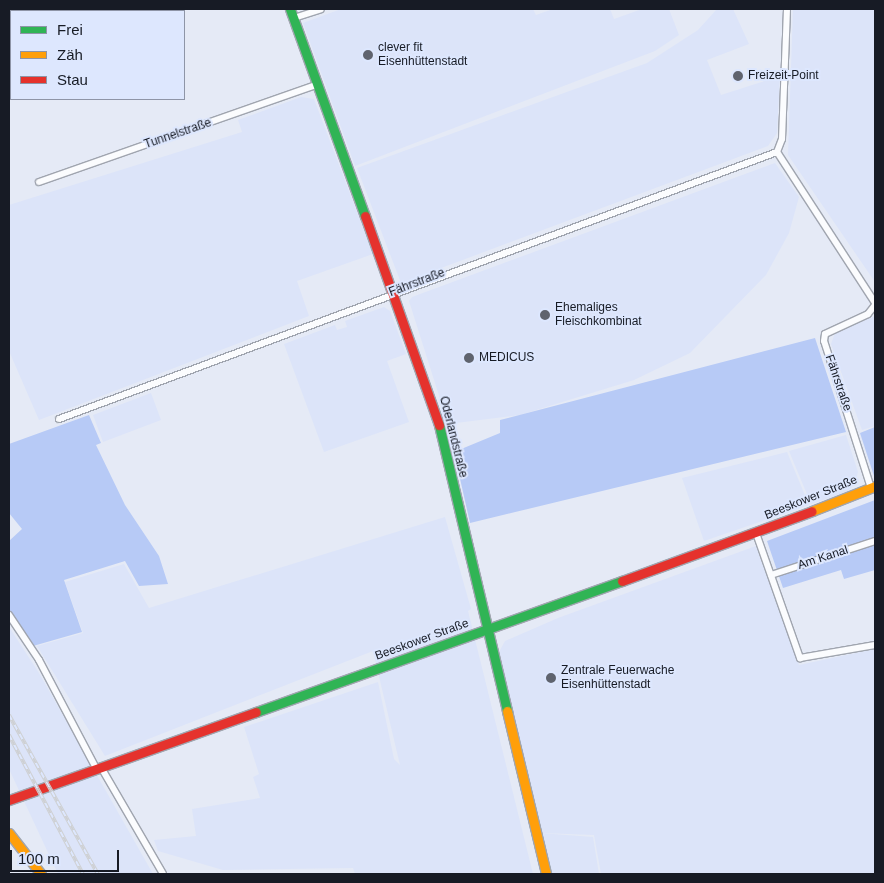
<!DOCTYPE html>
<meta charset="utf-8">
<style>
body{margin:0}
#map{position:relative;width:884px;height:883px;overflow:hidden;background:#e5eaf6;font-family:Arial,sans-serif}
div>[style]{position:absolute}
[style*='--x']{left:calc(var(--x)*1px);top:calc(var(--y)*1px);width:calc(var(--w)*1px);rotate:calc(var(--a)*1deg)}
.built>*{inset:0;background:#dce4f9}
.forest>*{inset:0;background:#b7caf6}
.roads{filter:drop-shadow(1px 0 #a0a5af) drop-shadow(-1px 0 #a0a5af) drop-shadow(0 1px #a0a5af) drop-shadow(0 -1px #a0a5af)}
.street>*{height:6px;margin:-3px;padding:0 3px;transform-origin:3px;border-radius:3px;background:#fbfcfe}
.fast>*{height:9px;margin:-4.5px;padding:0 4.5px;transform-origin:4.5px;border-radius:4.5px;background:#30b455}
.slow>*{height:9px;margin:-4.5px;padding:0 4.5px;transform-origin:4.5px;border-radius:4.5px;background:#ff9f0a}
.jam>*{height:9px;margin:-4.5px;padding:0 4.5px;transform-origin:4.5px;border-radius:4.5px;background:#e5322d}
.rail>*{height:4px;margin-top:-2px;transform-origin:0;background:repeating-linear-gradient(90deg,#dde7fe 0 5.5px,#ced0d3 0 11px);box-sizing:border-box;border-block:1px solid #ced0d3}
.dots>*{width:14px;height:14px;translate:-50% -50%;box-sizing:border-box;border:2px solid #dde7fe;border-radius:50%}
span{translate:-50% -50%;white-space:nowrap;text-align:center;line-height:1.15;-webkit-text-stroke:4px #dde7fe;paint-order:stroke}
.poi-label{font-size:12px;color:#171b25}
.left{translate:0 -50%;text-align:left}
.street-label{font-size:12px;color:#171b25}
.frame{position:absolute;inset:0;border:10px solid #171b25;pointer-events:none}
.legend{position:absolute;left:10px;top:10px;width:175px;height:90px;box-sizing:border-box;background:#dde7fe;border:1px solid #8e95a7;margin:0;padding:6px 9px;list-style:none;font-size:15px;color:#171b25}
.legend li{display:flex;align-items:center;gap:10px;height:25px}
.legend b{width:25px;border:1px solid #8e95a7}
.scale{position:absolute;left:10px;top:850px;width:109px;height:22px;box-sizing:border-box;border:2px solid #171b25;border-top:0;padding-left:6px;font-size:15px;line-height:18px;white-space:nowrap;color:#171b25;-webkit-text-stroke:4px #dde7fe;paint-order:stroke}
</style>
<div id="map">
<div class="built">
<i style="clip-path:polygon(341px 9px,533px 9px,536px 15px,553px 9px,610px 9px,614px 19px,642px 9px,669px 9px,679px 35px,655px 51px,355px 166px,303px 23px)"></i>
<i style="clip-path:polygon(717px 9px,733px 9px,749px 44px,707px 60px,721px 95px,780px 76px,777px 133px,768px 146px,401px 283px,357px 168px,647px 63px,698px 30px)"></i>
<i style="clip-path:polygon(793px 9px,875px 9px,875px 282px,788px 155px)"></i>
<i style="clip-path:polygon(301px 97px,314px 99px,373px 254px,297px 281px,309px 316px,39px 420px,9px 351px,9px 205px,242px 132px,238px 120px)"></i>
<i style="clip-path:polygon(775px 163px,799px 197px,789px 233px,766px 275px,690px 353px,634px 380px,520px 415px,448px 424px,409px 301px,412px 297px)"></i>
<i style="clip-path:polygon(384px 307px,390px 311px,406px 354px,387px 361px,409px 422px,324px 452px,284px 344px,335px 325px,337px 330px,347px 327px,345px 321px)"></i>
<i style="clip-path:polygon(875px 316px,875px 426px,862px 430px,831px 344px,835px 333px)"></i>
<i style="clip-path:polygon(151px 393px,161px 420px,103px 442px,93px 415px)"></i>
<i style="clip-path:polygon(846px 435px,858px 472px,855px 483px,847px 492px,811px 504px,789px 451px)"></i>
<i style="clip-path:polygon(787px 452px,809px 505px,704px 541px,682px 478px)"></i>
<i style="clip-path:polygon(445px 517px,471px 609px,468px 611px,533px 874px,355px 874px,353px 868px,223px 870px,158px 851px,154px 840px,196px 836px,192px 809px,260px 798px,253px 777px,259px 774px,244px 727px,378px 682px,394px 759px,400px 765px,373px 651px,105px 756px,37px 646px,83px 633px,65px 582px,124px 564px,149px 608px)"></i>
<i style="clip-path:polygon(756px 546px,799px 665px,875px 649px,875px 874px,601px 874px,594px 835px,542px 833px,499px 652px,505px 641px,558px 618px)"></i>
<i style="clip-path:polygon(9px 627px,39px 673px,153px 874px,58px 874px,9px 769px)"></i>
<i style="clip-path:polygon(540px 833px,593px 837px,599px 874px,550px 874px)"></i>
</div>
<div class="forest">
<i style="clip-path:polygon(815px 338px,846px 432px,470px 523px,454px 452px,500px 433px,500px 420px)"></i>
<i style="clip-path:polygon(89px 415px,101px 443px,96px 445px,125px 505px,159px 556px,168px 584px,139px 586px,125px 561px,64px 580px,82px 632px,33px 646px,9px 609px,9px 541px,22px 529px,9px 513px,9px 444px)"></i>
<i style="clip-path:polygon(875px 427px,875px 475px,874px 476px,860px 433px)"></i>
<i style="clip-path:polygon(875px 500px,875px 570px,844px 579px,841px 570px,783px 588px,767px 541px)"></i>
</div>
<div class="roads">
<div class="street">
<i style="--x:294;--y:18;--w:28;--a:-18"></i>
<i style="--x:777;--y:152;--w:180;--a:57"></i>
<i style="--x:39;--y:182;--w:293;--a:-19.3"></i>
<i style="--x:59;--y:419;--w:766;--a:-20.4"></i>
<i style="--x:777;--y:152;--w:14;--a:-69"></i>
<i style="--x:782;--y:139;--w:130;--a:-87.8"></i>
<i style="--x:871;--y:488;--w:154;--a:-107.7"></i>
<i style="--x:824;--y:341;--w:7;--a:-82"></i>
<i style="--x:825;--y:334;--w:47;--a:-24.9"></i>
<i style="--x:868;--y:314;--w:11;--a:-52"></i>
<i style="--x:756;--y:533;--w:133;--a:70.6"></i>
<i style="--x:800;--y:658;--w:76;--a:-9.8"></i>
<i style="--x:771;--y:575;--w:109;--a:-18.1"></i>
<i style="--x:9;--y:615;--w:54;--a:56.3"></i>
<i style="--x:39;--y:660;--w:124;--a:62.2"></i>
<i style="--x:102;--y:769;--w:121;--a:59.8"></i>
</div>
<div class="fast">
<i style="--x:290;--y:9;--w:220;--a:70.1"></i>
<i style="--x:9;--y:19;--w:2;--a:-27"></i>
<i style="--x:439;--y:425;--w:294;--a:76.6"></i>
<i style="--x:256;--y:712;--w:389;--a:-19.7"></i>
</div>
<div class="slow">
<i style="--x:31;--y:11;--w:8;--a:-14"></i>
<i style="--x:812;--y:511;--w:68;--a:-21.6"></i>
<i style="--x:507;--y:711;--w:168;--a:76.5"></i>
<i style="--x:9;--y:833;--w:52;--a:52"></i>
</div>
<div class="jam">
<i style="--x:365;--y:216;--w:222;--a:70.5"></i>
<i style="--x:622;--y:581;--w:202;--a:-20.2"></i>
<i style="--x:9;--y:800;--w:262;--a:-19.6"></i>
</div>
</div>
<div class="rail">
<i style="--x:9;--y:715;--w:182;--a:60.8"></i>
<i style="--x:9;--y:735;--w:157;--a:62"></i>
</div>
<div class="dots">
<i style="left:368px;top:55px;background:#5f636e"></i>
<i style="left:738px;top:76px;background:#5f636e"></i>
<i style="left:545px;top:315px;background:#5f636e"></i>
<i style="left:469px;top:358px;background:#5f636e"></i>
<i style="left:551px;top:678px;background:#5f636e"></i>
</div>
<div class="poi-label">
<span class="left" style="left:378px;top:55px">clever fit<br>Eisenhüttenstadt</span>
<span class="left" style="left:748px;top:76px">Freizeit-Point</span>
<span class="left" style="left:555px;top:315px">Ehemaliges<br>Fleischkombinat</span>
<span class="left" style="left:479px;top:358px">MEDICUS</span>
<span class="left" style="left:561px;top:678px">Zentrale Feuerwache<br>Eisenhüttenstadt</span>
</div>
<div class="street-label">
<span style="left:178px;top:134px;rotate:-19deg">Tunnelstraße</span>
<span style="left:417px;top:283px;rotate:-21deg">Fährstraße</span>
<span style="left:838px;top:383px;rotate:71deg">Fährstraße</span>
<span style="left:453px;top:437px;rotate:76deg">Oderlandstraße</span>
<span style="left:811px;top:498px;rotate:-22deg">Beeskower Straße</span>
<span style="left:823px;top:558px;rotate:-18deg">Am Kanal</span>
<span style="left:422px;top:640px;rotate:-20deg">Beeskower Straße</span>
</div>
<div class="frame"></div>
<ul class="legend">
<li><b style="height:6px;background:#30b455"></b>Frei</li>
<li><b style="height:6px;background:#ff9f0a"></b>Zäh</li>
<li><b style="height:6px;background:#e5322d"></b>Stau</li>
</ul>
<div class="scale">100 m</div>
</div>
